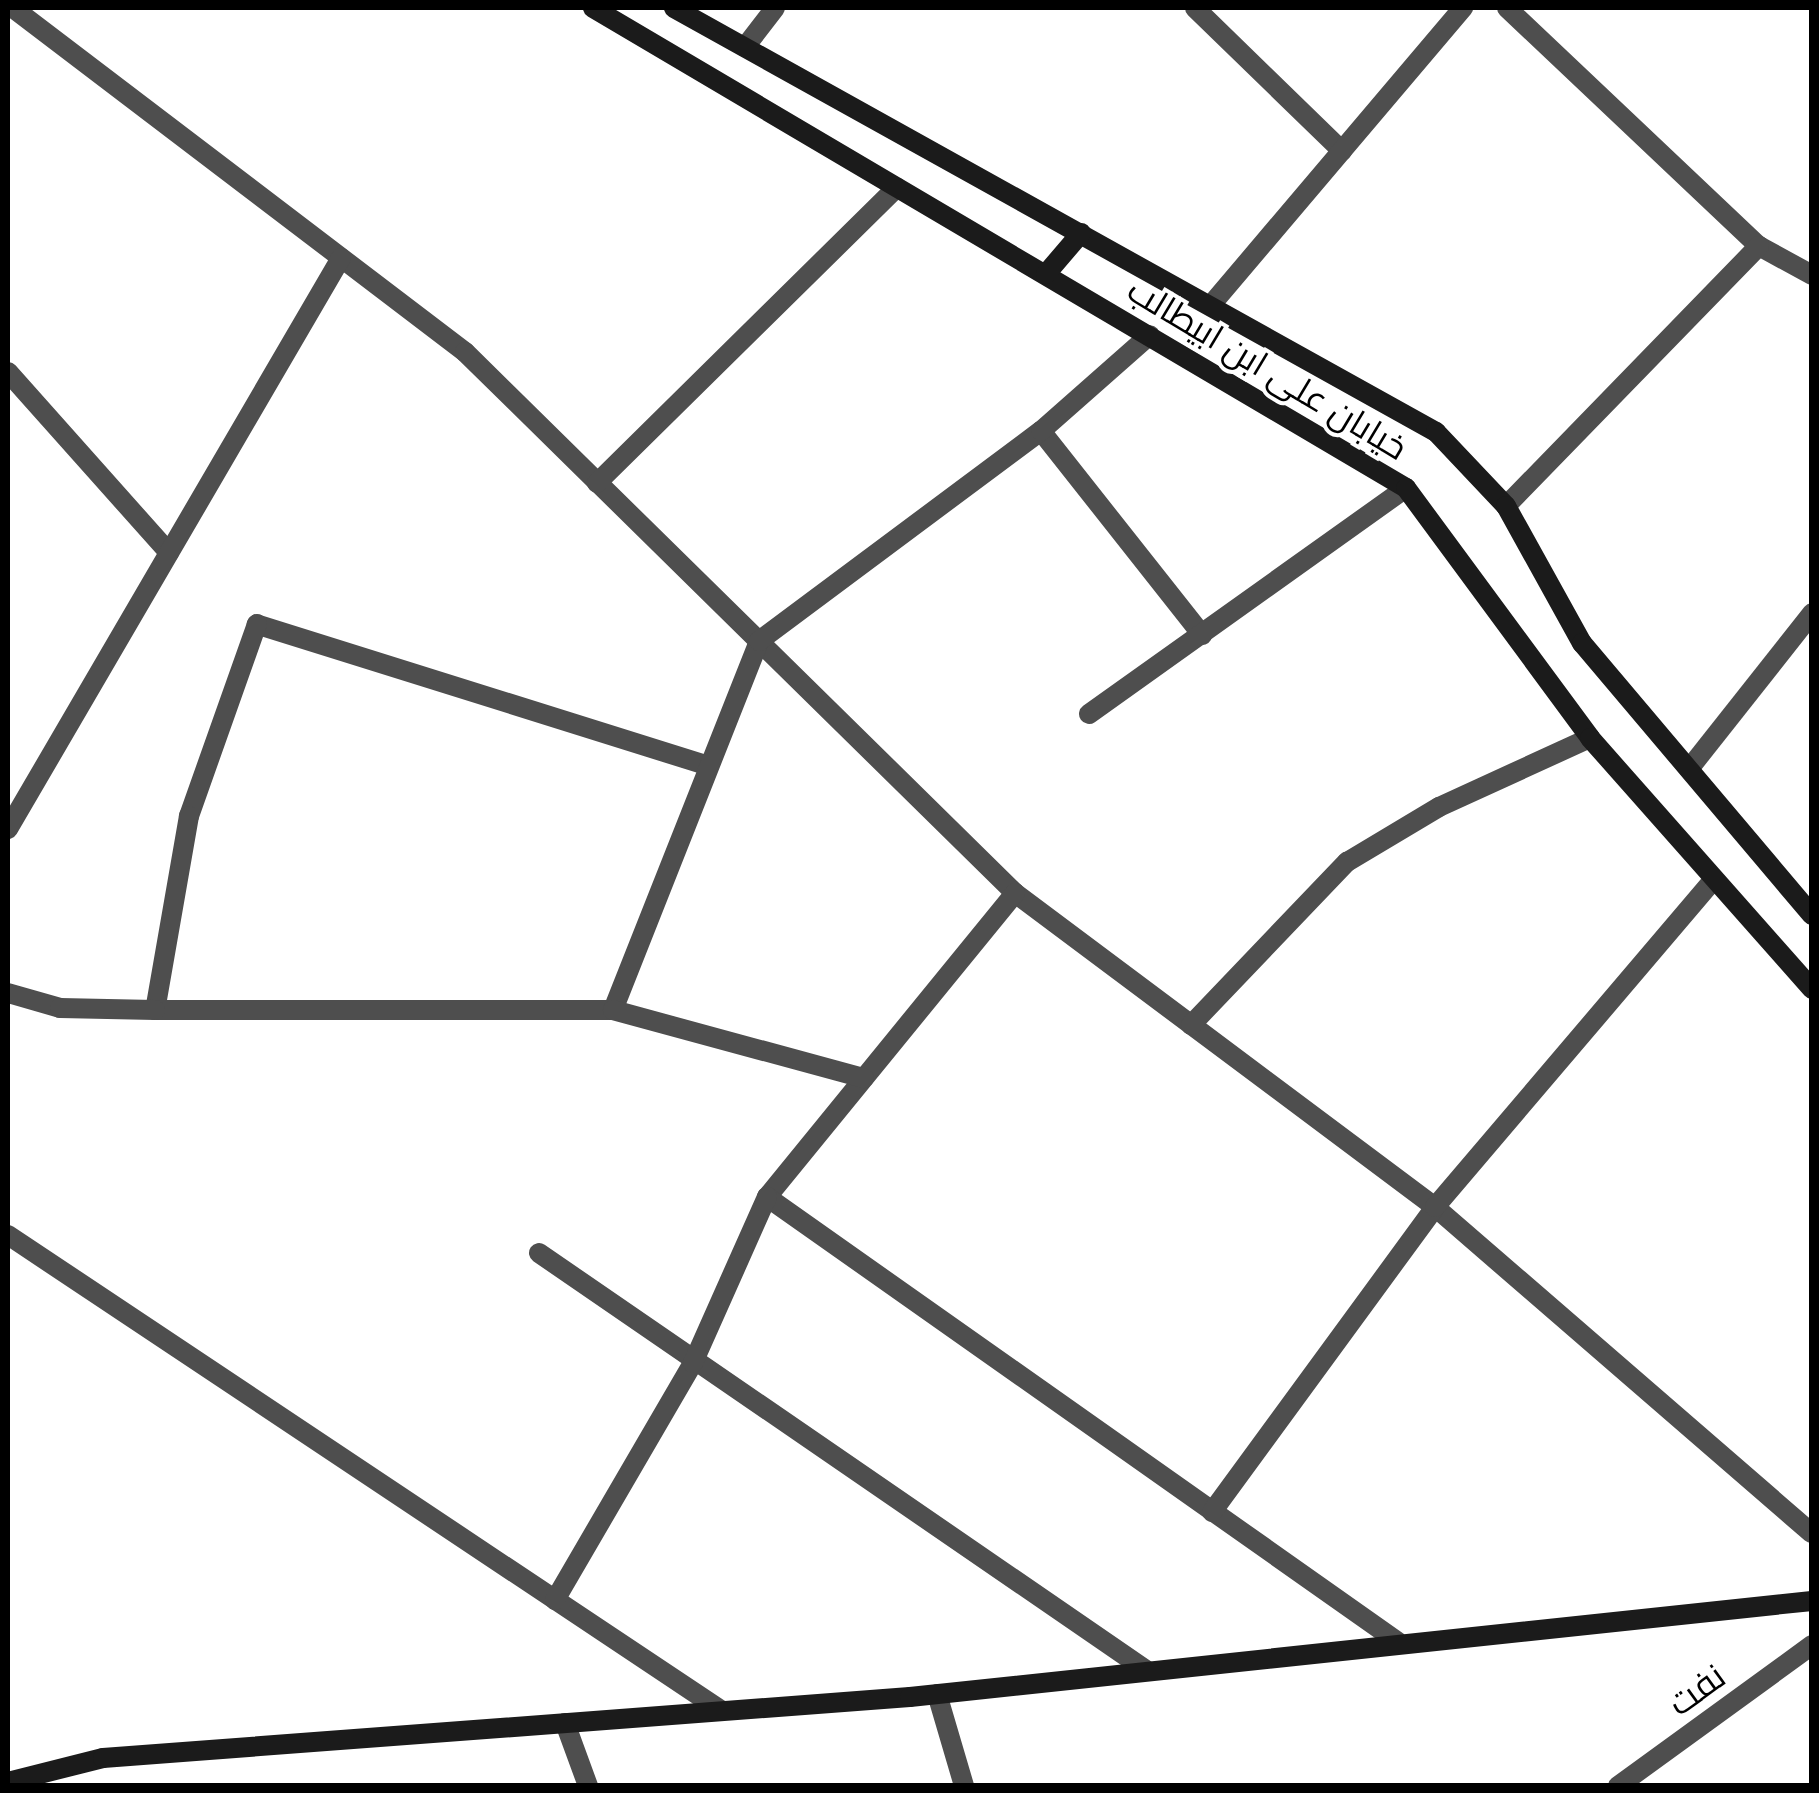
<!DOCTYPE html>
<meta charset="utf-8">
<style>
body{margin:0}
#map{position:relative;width:1819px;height:1793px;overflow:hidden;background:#fff;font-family:"Golos Text",Cairo,sans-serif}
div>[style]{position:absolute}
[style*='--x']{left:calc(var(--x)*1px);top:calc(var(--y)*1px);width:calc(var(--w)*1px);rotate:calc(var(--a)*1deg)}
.street>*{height:20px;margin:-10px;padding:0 10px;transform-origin:10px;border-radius:10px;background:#4e4e4e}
.secondary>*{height:20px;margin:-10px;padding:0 10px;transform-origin:10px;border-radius:10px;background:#1b1b1b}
span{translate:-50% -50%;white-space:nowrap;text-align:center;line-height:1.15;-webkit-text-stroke:8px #fff;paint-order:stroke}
.street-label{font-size:35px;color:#000}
.frame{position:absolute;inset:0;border:10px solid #000;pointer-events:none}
</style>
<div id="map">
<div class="street">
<i style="--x:13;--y:8;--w:568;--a:37.27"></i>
<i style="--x:465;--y:352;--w:771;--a:44.53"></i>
<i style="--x:1015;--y:893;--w:524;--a:36.78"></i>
<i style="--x:1435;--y:1207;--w:498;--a:40.9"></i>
<i style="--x:1195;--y:8;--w:205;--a:44.2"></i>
<i style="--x:1507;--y:8;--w:347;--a:43.4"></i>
<i style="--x:1759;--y:246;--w:60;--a:28.7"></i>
<i style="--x:745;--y:47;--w:49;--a:-52.4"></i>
<i style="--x:1211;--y:305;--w:390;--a:-49.7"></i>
<i style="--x:8;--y:372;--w:242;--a:48.3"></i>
<i style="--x:1041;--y:431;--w:260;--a:51.7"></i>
<i style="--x:597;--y:483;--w:421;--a:-44.6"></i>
<i style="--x:1506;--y:506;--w:363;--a:-45.8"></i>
<i style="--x:1089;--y:714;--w:389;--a:-35.5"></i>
<i style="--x:709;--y:766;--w:474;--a:-162.6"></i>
<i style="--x:257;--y:624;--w:204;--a:109.5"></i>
<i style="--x:189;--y:816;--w:197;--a:99.9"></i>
<i style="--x:155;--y:1010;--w:458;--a:0"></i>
<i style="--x:613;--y:1010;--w:397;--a:-68.4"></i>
<i style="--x:759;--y:641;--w:352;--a:-36.7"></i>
<i style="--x:1041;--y:431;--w:145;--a:-41.4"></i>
<i style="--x:1689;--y:769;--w:199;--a:-51.7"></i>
<i style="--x:8;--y:829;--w:661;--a:-59.75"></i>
<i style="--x:1015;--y:893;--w:392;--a:129.2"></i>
<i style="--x:767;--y:1197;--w:772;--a:35.19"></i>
<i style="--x:8;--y:993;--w:54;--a:16.1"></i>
<i style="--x:60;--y:1008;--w:95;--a:1.2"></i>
<i style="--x:613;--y:1010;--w:260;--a:15.2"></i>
<i style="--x:1191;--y:1025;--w:226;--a:-46.3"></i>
<i style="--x:1347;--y:862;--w:107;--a:-30.9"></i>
<i style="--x:1439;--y:807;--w:166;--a:-24.6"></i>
<i style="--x:8;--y:1235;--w:858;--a:33.69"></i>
<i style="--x:539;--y:1253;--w:736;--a:34.49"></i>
<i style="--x:1212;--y:1512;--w:378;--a:-53.8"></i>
<i style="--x:1435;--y:1207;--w:428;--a:-49.6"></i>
<i style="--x:555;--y:1600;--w:274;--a:-59.8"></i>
<i style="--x:693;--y:1363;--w:182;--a:-66"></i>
<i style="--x:937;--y:1694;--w:96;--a:73.6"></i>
<i style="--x:565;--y:1723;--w:67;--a:69.9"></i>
<i style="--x:1618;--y:1786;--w:240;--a:-36"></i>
</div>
<div class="secondary">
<i style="--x:593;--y:8;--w:944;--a:30.56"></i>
<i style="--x:1406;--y:488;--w:310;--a:53.6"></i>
<i style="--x:1590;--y:738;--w:335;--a:48.5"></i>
<i style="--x:674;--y:8;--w:872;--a:29.09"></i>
<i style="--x:1436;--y:432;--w:102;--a:46.6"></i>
<i style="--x:1506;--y:506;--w:157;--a:61"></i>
<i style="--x:1582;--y:643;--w:356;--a:49.8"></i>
<i style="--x:1046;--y:274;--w:54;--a:-49.5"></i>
<i style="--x:8;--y:1782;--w:98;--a:-14.2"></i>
<i style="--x:103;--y:1758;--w:809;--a:-4.32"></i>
<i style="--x:910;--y:1697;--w:907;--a:-6.08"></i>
</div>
<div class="street-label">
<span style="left:1268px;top:368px;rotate:31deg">خیابان علی ابن ابیطالب</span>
<span style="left:1696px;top:1689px;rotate:-36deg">نفت</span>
</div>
<div class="frame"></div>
</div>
